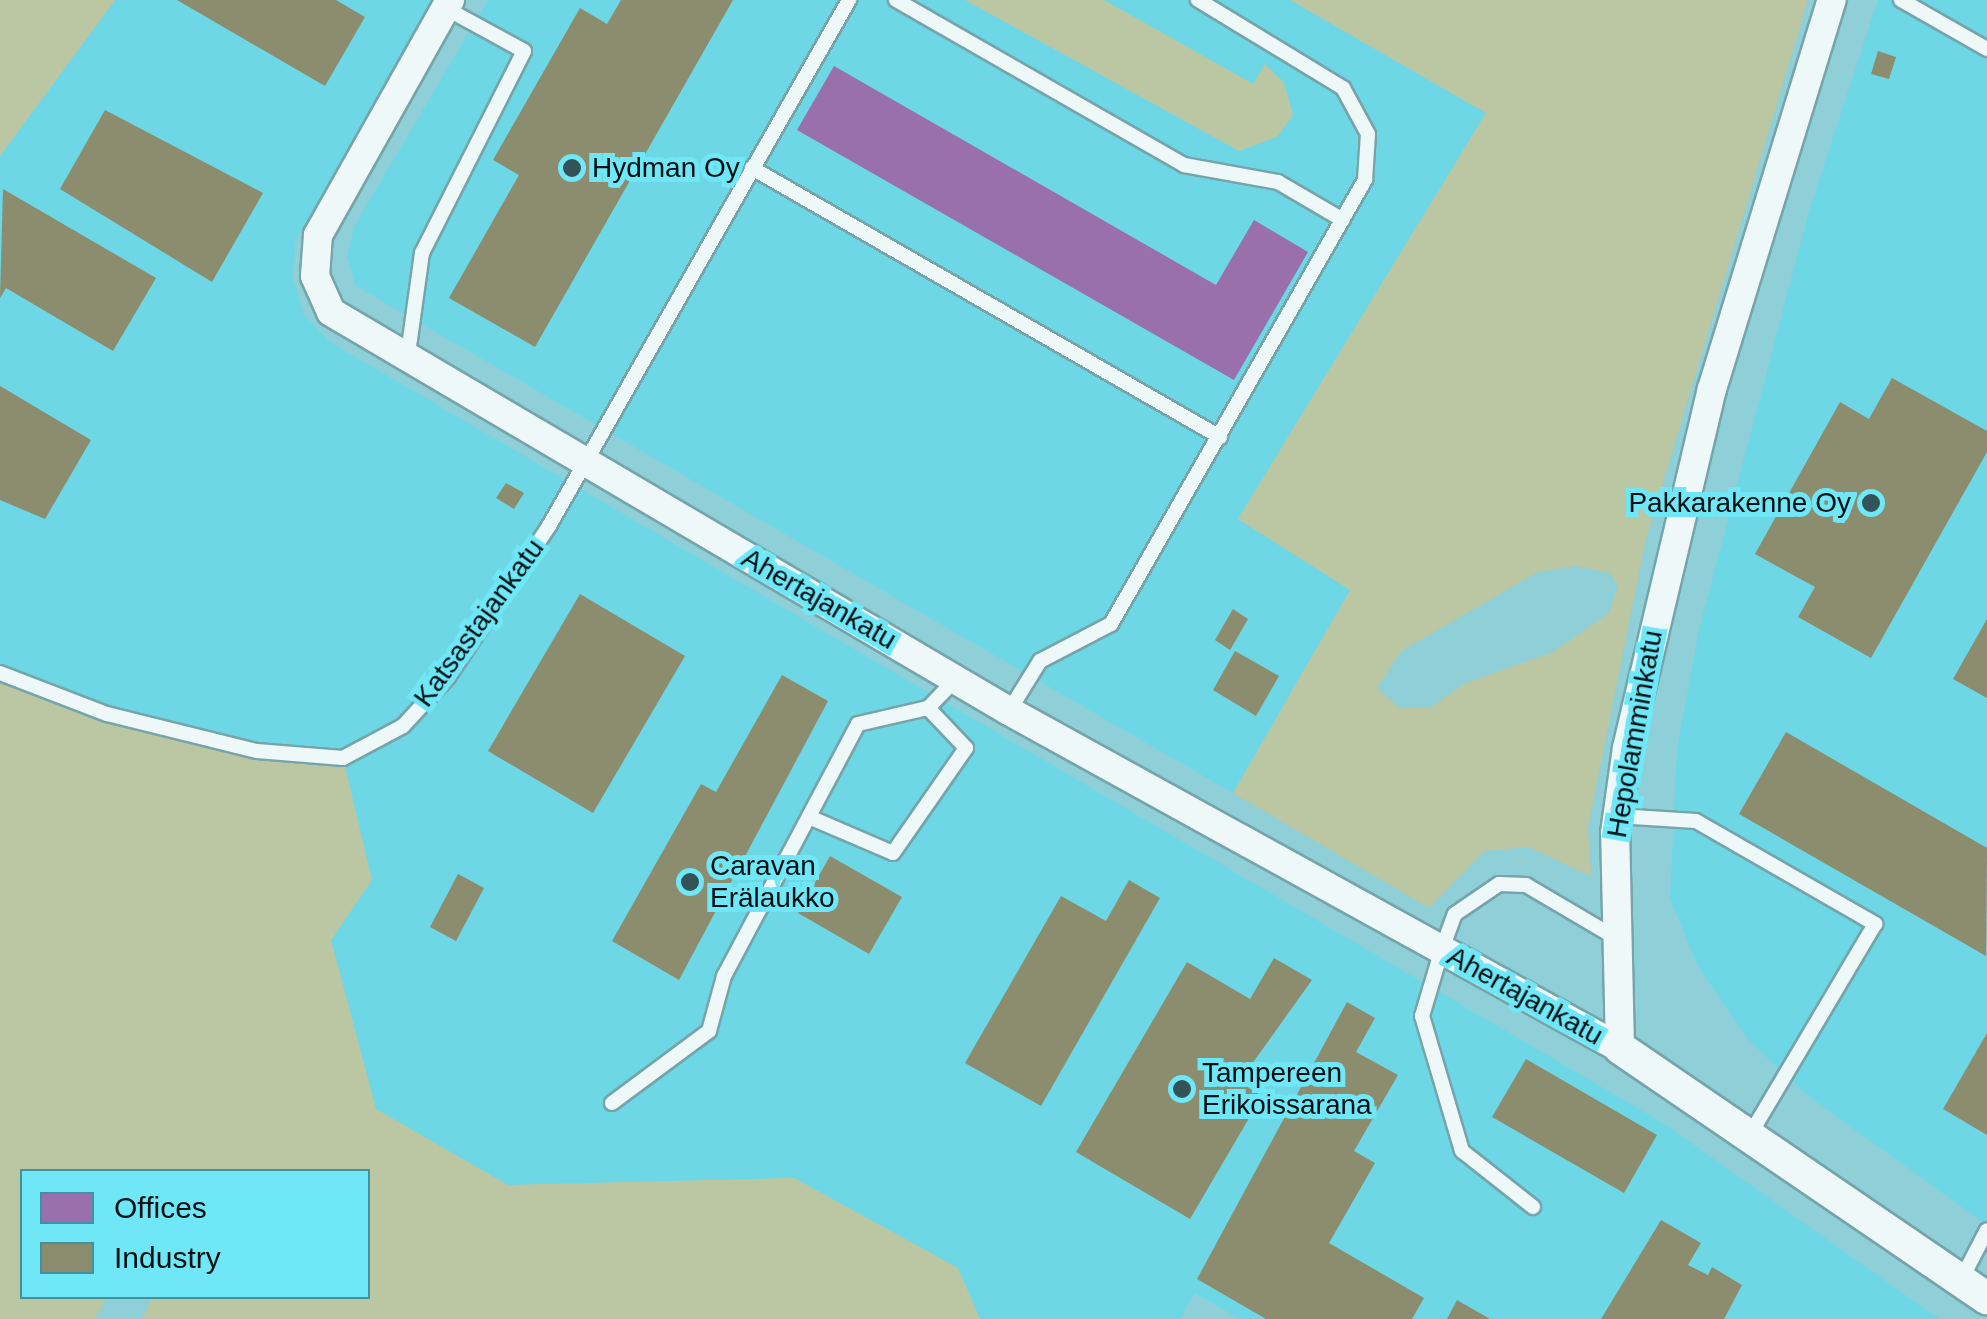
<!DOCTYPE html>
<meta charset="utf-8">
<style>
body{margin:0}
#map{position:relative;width:1987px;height:1319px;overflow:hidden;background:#8ecfd8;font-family:Helvetica,sans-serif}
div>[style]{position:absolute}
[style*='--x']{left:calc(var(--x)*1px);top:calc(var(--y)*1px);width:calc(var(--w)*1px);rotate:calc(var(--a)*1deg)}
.built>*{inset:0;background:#6dd7e5}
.green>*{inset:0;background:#bbc7a2}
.offices>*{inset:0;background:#9970ab}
.industry>*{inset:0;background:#8c8c6e}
.roads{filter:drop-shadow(2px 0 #75a4aa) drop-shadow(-2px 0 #75a4aa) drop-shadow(0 2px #75a4aa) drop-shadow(0 -2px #75a4aa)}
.service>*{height:14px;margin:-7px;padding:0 7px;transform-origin:7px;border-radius:7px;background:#eef8f9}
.minor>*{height:28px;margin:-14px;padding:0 14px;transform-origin:14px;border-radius:14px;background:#eef8f9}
.tertiary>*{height:32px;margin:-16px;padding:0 16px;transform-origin:16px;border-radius:16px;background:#eef8f9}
.dots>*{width:28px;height:28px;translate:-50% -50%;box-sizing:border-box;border:5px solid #6fe7f7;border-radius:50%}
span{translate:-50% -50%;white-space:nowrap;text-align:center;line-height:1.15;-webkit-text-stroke:10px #6fe7f7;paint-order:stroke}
.poi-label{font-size:28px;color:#001013}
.left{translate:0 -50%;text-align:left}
.right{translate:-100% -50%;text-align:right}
.street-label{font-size:28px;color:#001013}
.legend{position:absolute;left:20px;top:1169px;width:350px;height:130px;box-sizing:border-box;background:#6fe7f7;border:2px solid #43919c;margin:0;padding:12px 18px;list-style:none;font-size:30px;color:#001013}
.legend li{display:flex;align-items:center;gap:20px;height:50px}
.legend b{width:50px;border:2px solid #43919c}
</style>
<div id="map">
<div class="built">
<i style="clip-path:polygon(115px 0,437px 0,296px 239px,292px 275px,304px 315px,330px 342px,1663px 1123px,1939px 1319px,1240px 1319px,1194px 1293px,1180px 1319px,980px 1319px,958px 1268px,794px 1178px,507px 1185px,376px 1109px,331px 940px,372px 880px,301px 756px,107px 714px,0 671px,0 156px)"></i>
<i style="clip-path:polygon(488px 0,1290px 0,1486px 113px,1238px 519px,1351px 590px,1233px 793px,356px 286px,347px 257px,355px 225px)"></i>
<i style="clip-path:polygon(1878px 0,1987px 0,1987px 1225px,1803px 1092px,1747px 1038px,1698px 966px,1670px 899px,1677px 749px,1699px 630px,1809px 211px)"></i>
</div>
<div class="green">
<i style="clip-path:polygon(0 0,115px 0,0 156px)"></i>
<i style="clip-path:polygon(965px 0,1104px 0,1253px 84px,1265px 64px,1284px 83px,1293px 115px,1277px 137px,1239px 151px)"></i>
<i style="clip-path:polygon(evenodd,1290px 0,1808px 0,1645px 543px,1588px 827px,1591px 876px,1528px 847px,1484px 851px,1429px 908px,1233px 793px,1350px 590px,1238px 519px,1486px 113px,1290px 0,1576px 566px,1610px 573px,1618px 587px,1609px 613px,1553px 652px,1465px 683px,1430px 708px,1398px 707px,1377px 688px,1401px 651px,1538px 572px,1576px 566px)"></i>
<i style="clip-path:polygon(0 671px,107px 714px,257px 751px,343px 758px,372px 880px,331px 940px,376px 1109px,508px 1185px,794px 1178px,958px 1268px,980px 1319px,142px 1319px,151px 1299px,143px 1297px,368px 1296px,368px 1172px,22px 1172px,22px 1296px,107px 1297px,95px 1319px,0 1319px)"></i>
</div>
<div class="offices">
<i style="clip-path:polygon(834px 66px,1216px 285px,1254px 220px,1308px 252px,1234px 380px,797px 130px)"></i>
</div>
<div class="industry">
<i style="clip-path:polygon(177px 0,336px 0,365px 17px,325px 86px)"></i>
<i style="clip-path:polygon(621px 0,733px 0,535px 347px,449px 298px,519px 175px,493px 160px,580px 8px,607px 24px)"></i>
<i style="clip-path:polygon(1878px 51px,1896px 57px,1889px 79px,1871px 74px)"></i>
<i style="clip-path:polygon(105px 110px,263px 193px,212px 282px,60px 189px)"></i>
<i style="clip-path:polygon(3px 189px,156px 278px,113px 351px,6px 288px,0 298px)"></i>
<i style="clip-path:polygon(1892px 378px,1987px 431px,1987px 452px,1871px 658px,1798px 617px,1815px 587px,1755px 554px,1840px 402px,1869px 419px)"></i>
<i style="clip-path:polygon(0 386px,91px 440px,45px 519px,0 500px)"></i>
<i style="clip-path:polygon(506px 483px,524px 493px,514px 509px,496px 498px)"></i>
<i style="clip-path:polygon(580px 594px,685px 656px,593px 813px,488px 751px)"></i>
<i style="clip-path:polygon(1233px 609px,1248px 619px,1230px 650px,1215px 640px)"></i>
<i style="clip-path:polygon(1987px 619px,1987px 698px,1953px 679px)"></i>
<i style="clip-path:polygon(1235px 651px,1279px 676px,1256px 716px,1213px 690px)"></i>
<i style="clip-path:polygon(782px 675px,828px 701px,679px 980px,612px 941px,701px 784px,716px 792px)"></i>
<i style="clip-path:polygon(1786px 732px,1987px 848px,1986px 956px,1739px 814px)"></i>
<i style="clip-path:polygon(830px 856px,902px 897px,869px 954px,798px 913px)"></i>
<i style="clip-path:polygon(458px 874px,484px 888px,456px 941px,430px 927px)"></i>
<i style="clip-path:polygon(1129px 880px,1160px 898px,1041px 1106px,965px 1063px,1061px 896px,1106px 921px)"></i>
<i style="clip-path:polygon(1274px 958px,1312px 980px,1239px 1082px,1262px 1096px,1190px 1219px,1076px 1152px,1187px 962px,1250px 999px)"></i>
<i style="clip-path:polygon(1347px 1002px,1375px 1018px,1356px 1052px,1398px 1075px,1354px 1151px,1375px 1163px,1329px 1243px,1424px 1298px,1412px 1319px,1266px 1319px,1197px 1279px)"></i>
<i style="clip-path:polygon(1987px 1033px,1987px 1135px,1943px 1109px)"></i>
<i style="clip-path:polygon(1526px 1059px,1657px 1135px,1624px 1193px,1492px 1117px)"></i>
<i style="clip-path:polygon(1661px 1220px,1701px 1243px,1688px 1265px,1708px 1275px,1712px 1267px,1742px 1285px,1724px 1319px,1601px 1319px)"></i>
<i style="clip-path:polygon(1457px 1300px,1490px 1319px,1447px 1319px)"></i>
</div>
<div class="roads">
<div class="service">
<i style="--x:896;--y:0;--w:332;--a:29.8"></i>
<i style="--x:1184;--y:165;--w:96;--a:10.3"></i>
<i style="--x:1278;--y:182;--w:75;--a:30.3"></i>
<i style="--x:1901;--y:0;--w:99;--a:29.7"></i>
<i style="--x:752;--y:168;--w:540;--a:29.89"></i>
<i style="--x:407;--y:361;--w:109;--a:-82.1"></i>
<i style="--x:422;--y:253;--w:226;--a:-63.2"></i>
<i style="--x:524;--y:51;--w:90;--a:-151.4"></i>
<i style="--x:0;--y:673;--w:115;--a:21"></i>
<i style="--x:107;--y:714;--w:154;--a:13.9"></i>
<i style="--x:257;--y:751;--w:86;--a:4.7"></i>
<i style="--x:343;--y:758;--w:68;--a:-28.1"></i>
<i style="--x:403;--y:726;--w:67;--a:-47.4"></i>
<i style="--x:448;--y:677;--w:182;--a:-56.2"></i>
<i style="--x:549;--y:526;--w:606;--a:-60.3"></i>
<i style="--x:1009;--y:711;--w:59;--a:-58.2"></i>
<i style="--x:1040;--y:661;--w:80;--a:-27.5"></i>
<i style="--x:1111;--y:624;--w:512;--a:-60.23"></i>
<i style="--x:1365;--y:180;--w:46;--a:-86.3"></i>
<i style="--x:1368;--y:134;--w:52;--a:-118.5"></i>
<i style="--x:1343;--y:88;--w:170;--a:-148.7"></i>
<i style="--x:1617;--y:816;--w:79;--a:3.6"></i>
<i style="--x:1696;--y:821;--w:207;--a:29.9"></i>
<i style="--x:1875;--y:924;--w:243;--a:120.7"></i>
<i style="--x:809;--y:817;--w:91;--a:23.2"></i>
<i style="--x:893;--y:853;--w:128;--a:-55.2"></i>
<i style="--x:966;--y:748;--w:55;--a:-133.5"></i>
<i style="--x:612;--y:1103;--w:121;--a:-36.6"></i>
<i style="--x:709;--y:1031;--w:57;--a:-74.7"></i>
<i style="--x:724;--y:976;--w:285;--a:-62"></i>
<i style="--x:858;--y:724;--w:72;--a:-12.9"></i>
<i style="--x:928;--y:708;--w:40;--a:-46"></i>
<i style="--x:1533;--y:1207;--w:90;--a:-141.7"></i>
<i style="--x:1462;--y:1151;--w:141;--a:-106.5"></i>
<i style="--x:1422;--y:1016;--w:70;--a:-73.4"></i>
<i style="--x:1442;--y:949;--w:37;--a:-70"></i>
<i style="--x:1455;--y:914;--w:53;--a:-34.3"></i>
<i style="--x:1499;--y:884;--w:27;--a:2"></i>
<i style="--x:1526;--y:885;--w:104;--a:30.5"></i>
<i style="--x:1961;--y:1280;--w:56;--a:-62.5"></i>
</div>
<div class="minor">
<i style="--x:450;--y:0;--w:270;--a:119.3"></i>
<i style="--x:318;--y:235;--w:41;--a:94.2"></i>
<i style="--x:315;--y:276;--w:39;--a:66"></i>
<i style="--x:331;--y:312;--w:787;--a:30.48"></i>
<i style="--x:1009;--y:711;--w:698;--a:28.88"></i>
<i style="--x:1620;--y:1048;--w:215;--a:-91.3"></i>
<i style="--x:1615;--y:833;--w:86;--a:-82"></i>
<i style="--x:1627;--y:748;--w:369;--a:-76.7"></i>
<i style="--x:1712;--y:389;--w:407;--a:-72.9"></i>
</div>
<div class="tertiary">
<i style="--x:1620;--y:1048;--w:444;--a:34.3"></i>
</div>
</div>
<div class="dots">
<i style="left:572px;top:168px;background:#325358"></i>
<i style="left:1871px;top:503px;background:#325358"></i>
<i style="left:690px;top:882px;background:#325358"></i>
<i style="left:1182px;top:1089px;background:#325358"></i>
</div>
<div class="poi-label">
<span class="left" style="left:592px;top:168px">Hydman Oy</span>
<span class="right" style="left:1851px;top:503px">Pakkarakenne Oy</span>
<span class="left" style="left:710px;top:882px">Caravan<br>Erälaukko</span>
<span class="left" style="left:1202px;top:1089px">Tampereen<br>Erikoissarana</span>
</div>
<div class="street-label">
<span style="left:819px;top:599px;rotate:30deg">Ahertajankatu</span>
<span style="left:479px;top:623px;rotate:-54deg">Katsastajankatu</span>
<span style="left:1635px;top:734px;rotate:-80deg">Hepolamminkatu</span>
<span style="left:1525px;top:996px;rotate:29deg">Ahertajankatu</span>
</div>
<ul class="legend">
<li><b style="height:28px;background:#9970ab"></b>Offices</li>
<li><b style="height:28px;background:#8c8c6e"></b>Industry</li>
</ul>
</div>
